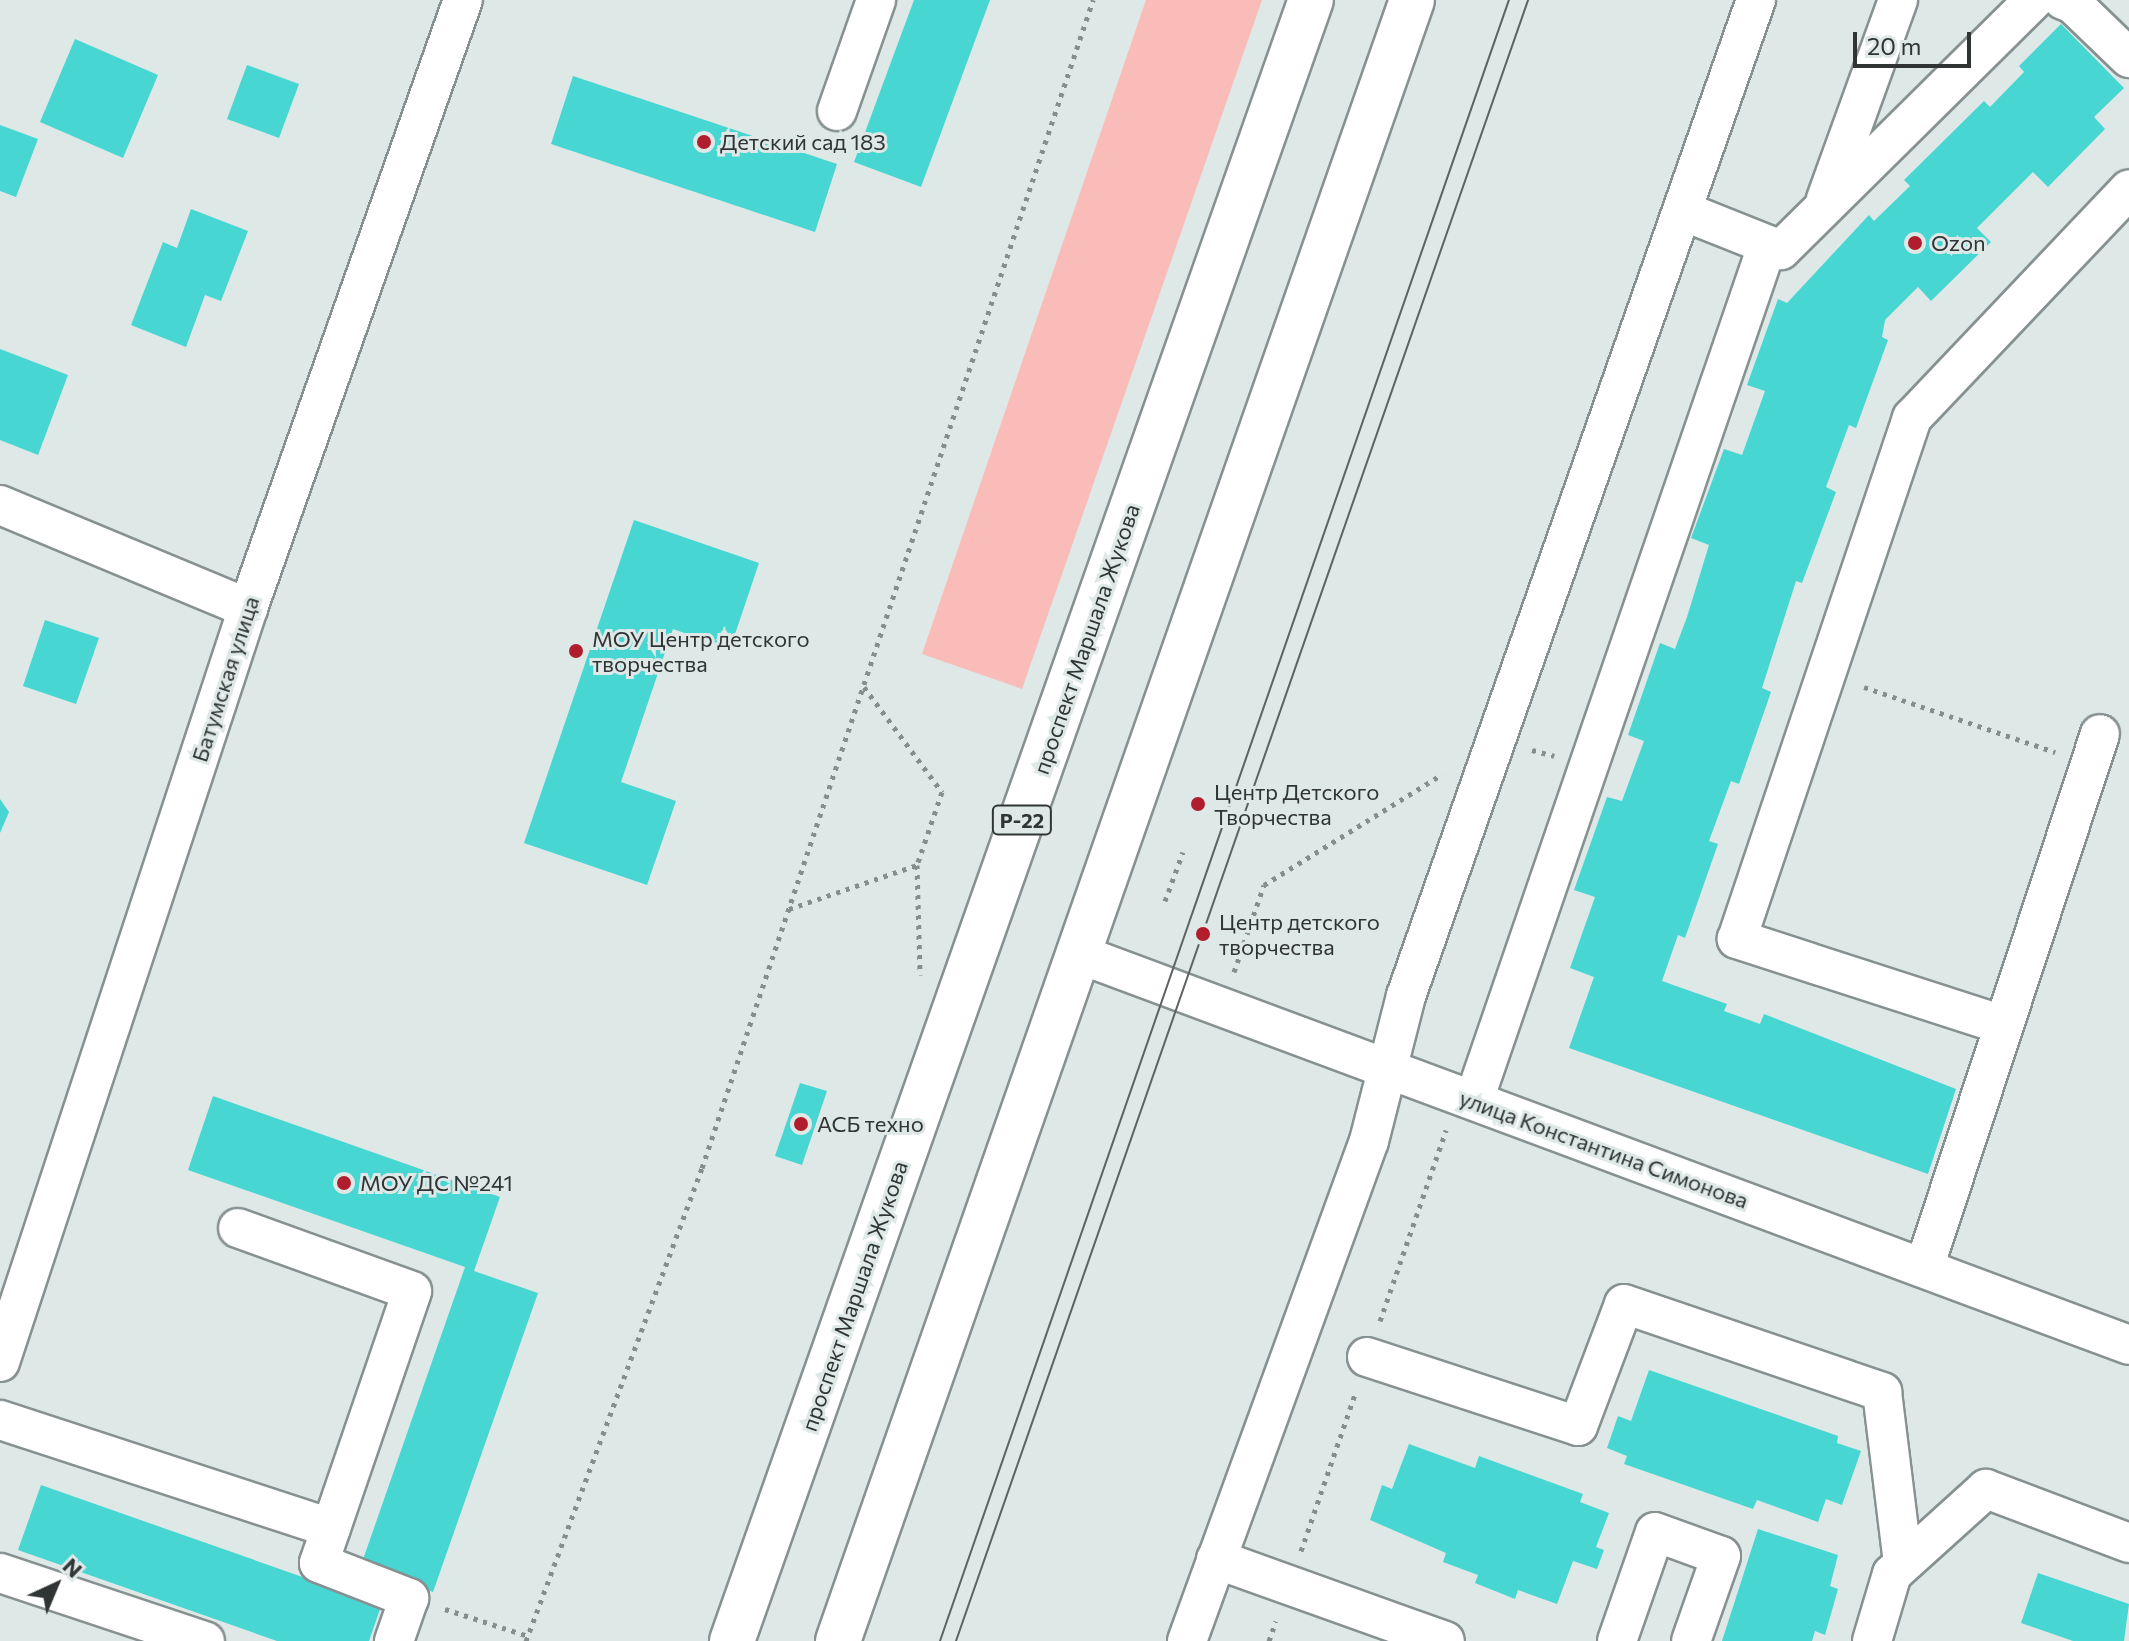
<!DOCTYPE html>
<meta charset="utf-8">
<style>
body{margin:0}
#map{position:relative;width:2129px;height:1641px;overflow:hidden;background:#dde8e7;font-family:Commissioner,sans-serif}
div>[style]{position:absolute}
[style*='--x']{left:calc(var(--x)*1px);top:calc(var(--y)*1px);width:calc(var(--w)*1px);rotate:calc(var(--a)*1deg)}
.green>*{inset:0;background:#fabcb8}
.building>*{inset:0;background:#48d6d2}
.path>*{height:5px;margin-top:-2.5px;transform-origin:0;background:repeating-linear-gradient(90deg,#868d8d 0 4px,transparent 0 10px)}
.roads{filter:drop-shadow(2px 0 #879191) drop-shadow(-2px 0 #879191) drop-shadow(0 2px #879191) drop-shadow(0 -2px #879191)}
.minor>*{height:38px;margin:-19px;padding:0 19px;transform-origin:19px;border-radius:19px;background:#fff}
.highway>*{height:44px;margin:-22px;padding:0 22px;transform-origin:22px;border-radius:22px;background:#fff}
.tram>*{height:2px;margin:-1px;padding:0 1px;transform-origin:1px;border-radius:1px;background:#5d6362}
.dots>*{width:22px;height:22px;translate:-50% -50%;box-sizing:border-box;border:4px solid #dde8e7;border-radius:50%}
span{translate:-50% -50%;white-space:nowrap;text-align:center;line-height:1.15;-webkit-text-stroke:6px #dde8e7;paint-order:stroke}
.shield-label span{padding:2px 6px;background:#dde8e7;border:2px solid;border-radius:6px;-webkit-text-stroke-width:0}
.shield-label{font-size:20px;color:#303434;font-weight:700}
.poi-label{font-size:22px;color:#303434}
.left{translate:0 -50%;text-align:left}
.street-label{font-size:22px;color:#303434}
.north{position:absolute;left:16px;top:1545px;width:80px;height:80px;-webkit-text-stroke:6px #dde8e7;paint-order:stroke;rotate:44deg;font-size:22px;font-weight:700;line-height:32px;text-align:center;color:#303434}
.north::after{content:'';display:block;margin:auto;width:28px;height:36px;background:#303434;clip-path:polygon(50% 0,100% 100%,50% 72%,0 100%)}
.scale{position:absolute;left:1853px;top:32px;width:118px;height:36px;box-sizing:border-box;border:4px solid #303434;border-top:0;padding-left:10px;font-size:24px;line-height:28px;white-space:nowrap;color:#303434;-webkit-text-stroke:6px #dde8e7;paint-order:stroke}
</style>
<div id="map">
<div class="green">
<i style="clip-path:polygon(1146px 0,1262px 0,1022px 689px,922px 654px)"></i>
</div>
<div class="building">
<i style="clip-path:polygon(914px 0,990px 0,921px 187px,854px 162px)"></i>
<i style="clip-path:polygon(2061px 24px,2124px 88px,2094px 117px,2105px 129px,2048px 187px,2033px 172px,1977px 228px,1991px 242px,1931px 301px,1918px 287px,1885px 320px,1882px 337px,1888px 340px,1856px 428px,1849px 425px,1826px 487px,1836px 492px,1802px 583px,1796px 581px,1762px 688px,1771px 692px,1739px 784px,1731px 781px,1709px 841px,1718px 844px,1685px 938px,1678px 935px,1662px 981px,1727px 1004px,1724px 1011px,1760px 1024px,1764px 1014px,1956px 1089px,1928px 1174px,1569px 1048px,1594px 977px,1570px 968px,1595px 897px,1574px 890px,1607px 797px,1622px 801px,1644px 741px,1628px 735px,1660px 643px,1675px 649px,1687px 617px,1709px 545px,1691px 538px,1724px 449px,1742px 455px,1765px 391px,1747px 385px,1778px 299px,1787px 303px,1869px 215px,1874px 221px,1910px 186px,1904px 180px,1984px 101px,1990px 107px,2024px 72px,2019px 66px)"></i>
<i style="clip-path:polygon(75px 39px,158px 75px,123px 158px,40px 122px)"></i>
<i style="clip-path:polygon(247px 65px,299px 84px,279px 138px,227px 119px)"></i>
<i style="clip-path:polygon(573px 76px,837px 164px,815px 232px,551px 144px)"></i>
<i style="clip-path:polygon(0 125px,38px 139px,16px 197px,0 191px)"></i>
<i style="clip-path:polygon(191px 209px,248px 231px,221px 301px,205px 295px,186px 347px,131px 325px,163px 242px,177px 248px)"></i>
<i style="clip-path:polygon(0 349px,68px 375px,38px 455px,0 440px)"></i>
<i style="clip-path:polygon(634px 520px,759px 563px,730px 649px,673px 629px,621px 782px,676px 801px,647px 885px,524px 843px)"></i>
<i style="clip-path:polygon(45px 620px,99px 638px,76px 704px,23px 686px)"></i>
<i style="clip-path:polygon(0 799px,9px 812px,0 833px)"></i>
<i style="clip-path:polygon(800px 1083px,827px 1091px,802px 1165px,775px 1156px)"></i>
<i style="clip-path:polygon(213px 1096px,500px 1197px,474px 1271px,538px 1293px,433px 1592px,391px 1577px,369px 1641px,277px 1641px,18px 1550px,41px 1485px,351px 1594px,465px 1267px,188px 1170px)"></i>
<i style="clip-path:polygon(1649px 1370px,1838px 1436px,1837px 1443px,1861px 1451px,1842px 1505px,1826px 1499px,1818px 1522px,1757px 1500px,1753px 1509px,1624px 1464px,1627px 1456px,1607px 1448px,1618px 1416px,1631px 1421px)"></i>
<i style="clip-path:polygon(1409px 1444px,1475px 1468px,1479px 1456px,1583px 1494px,1580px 1502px,1609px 1513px,1596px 1547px,1604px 1550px,1597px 1569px,1573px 1561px,1557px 1604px,1518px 1590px,1515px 1599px,1475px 1583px,1478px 1575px,1443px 1562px,1446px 1553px,1370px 1520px,1382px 1485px,1392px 1489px)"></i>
<i style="clip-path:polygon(1758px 1529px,1838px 1555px,1830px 1586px,1838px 1589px,1825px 1635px,1815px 1631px,1812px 1641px,1722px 1641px)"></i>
<i style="clip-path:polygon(2038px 1573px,2129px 1604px,2124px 1641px,2073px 1641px,2021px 1623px)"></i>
</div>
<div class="path">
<i style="--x:864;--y:687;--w:131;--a:53.4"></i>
<i style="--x:942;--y:792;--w:77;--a:108.9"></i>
<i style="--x:917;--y:865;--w:110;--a:88.4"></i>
<i style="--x:1864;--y:687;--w:202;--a:18.8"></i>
<i style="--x:1532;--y:750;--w:23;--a:15"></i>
<i style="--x:1165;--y:901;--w:52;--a:-69.8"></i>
<i style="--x:789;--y:909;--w:135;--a:-19"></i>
<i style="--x:1234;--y:972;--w:92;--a:-71"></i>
<i style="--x:1264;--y:885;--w:210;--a:-31.9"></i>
<i style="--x:1380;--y:1321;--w:202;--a:-70.9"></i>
<i style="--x:1301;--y:1551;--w:166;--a:-71"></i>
<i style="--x:445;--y:1609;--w:87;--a:18"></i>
<i style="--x:526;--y:1641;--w:505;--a:-69.59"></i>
<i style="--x:702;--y:1168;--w:1232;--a:-71.49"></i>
<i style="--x:1269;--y:1641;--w:21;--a:-71"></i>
</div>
<div class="roads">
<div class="minor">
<i style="--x:2063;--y:0;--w:11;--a:22"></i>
<i style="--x:2073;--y:4;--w:78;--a:44"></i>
<i style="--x:837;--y:111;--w:118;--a:-70.6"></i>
<i style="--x:1826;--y:199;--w:212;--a:-70.1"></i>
<i style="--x:1683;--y:211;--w:105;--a:21.7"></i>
<i style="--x:1781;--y:250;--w:356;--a:-44.7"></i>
<i style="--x:0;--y:505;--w:269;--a:22.6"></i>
<i style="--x:1079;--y:954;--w:1120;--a:20.42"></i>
<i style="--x:2003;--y:1025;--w:280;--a:-162.1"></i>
<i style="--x:1737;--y:939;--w:550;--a:-71.43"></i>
<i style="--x:1912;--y:418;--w:315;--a:-46.5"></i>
<i style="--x:1474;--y:1100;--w:893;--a:-71.06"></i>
<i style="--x:1924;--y:1268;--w:562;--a:-71.76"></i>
<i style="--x:1367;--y:1357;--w:222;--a:18.1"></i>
<i style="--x:1578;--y:1426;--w:130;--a:-69.3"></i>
<i style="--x:1624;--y:1304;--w:273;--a:18.8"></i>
<i style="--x:1882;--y:1392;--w:172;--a:83"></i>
<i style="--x:0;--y:1362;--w:794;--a:-71.79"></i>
<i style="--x:248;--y:608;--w:645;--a:-70.53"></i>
<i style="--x:0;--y:1420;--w:348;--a:18.1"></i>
<i style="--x:331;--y:1528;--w:250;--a:-71.1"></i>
<i style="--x:412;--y:1291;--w:185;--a:-160.1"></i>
<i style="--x:331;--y:1528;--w:37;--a:109"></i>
<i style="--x:319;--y:1563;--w:97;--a:21.3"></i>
<i style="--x:409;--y:1598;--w:46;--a:109.2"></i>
<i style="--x:1216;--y:1559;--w:243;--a:19.7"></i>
<i style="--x:0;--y:1573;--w:216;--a:18.4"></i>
<i style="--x:1187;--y:1641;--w:532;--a:-70"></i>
<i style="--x:1369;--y:1141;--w:150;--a:-75.7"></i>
<i style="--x:1406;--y:996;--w:1056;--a:-70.64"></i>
<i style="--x:1617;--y:1641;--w:115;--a:-70.8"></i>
<i style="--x:1655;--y:1532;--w:70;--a:20"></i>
<i style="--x:1721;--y:1556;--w:90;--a:109.4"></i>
<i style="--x:1872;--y:1641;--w:70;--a:-73.4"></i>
<i style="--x:1892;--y:1574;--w:127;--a:-42.1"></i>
<i style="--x:1986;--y:1489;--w:153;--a:20.7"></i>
</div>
<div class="highway">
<i style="--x:732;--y:1641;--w:1740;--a:-70.57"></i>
<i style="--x:838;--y:1641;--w:1738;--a:-70.72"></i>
</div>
</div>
<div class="tram">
<i style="--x:940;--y:1641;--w:1737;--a:-70.88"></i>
<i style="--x:956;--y:1641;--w:1738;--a:-70.78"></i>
</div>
<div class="dots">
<i style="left:704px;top:142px;background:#b01e2d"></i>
<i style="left:1915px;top:243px;background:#b01e2d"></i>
<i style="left:576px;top:651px;background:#b01e2d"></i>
<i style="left:1198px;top:804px;background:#b01e2d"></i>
<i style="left:1203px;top:934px;background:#b01e2d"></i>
<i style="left:801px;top:1124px;background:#b01e2d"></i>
<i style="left:344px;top:1183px;background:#b01e2d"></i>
</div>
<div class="shield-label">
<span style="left:1022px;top:820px">Р-22</span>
</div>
<div class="poi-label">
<span class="left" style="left:720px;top:142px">Детский сад 183</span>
<span class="left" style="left:1931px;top:243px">Ozon</span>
<span class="left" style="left:592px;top:651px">МОУ Центр детского<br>творчества</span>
<span class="left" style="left:1214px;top:804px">Центр Детского<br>Творчества</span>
<span class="left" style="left:1219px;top:934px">Центр детского<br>творчества</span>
<span class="left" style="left:817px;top:1124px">АСБ техно</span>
<span class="left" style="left:360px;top:1183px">МОУ ДС №241</span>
</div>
<div class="street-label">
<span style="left:1086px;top:639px;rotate:-71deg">проспект Маршала Жукова</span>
<span style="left:225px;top:679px;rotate:-72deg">Батумская улица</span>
<span style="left:1604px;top:1149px;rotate:20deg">улица Константина Симонова</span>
<span style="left:854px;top:1296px;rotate:-71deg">проспект Маршала Жукова</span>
</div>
<div class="north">N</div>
<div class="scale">20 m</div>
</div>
